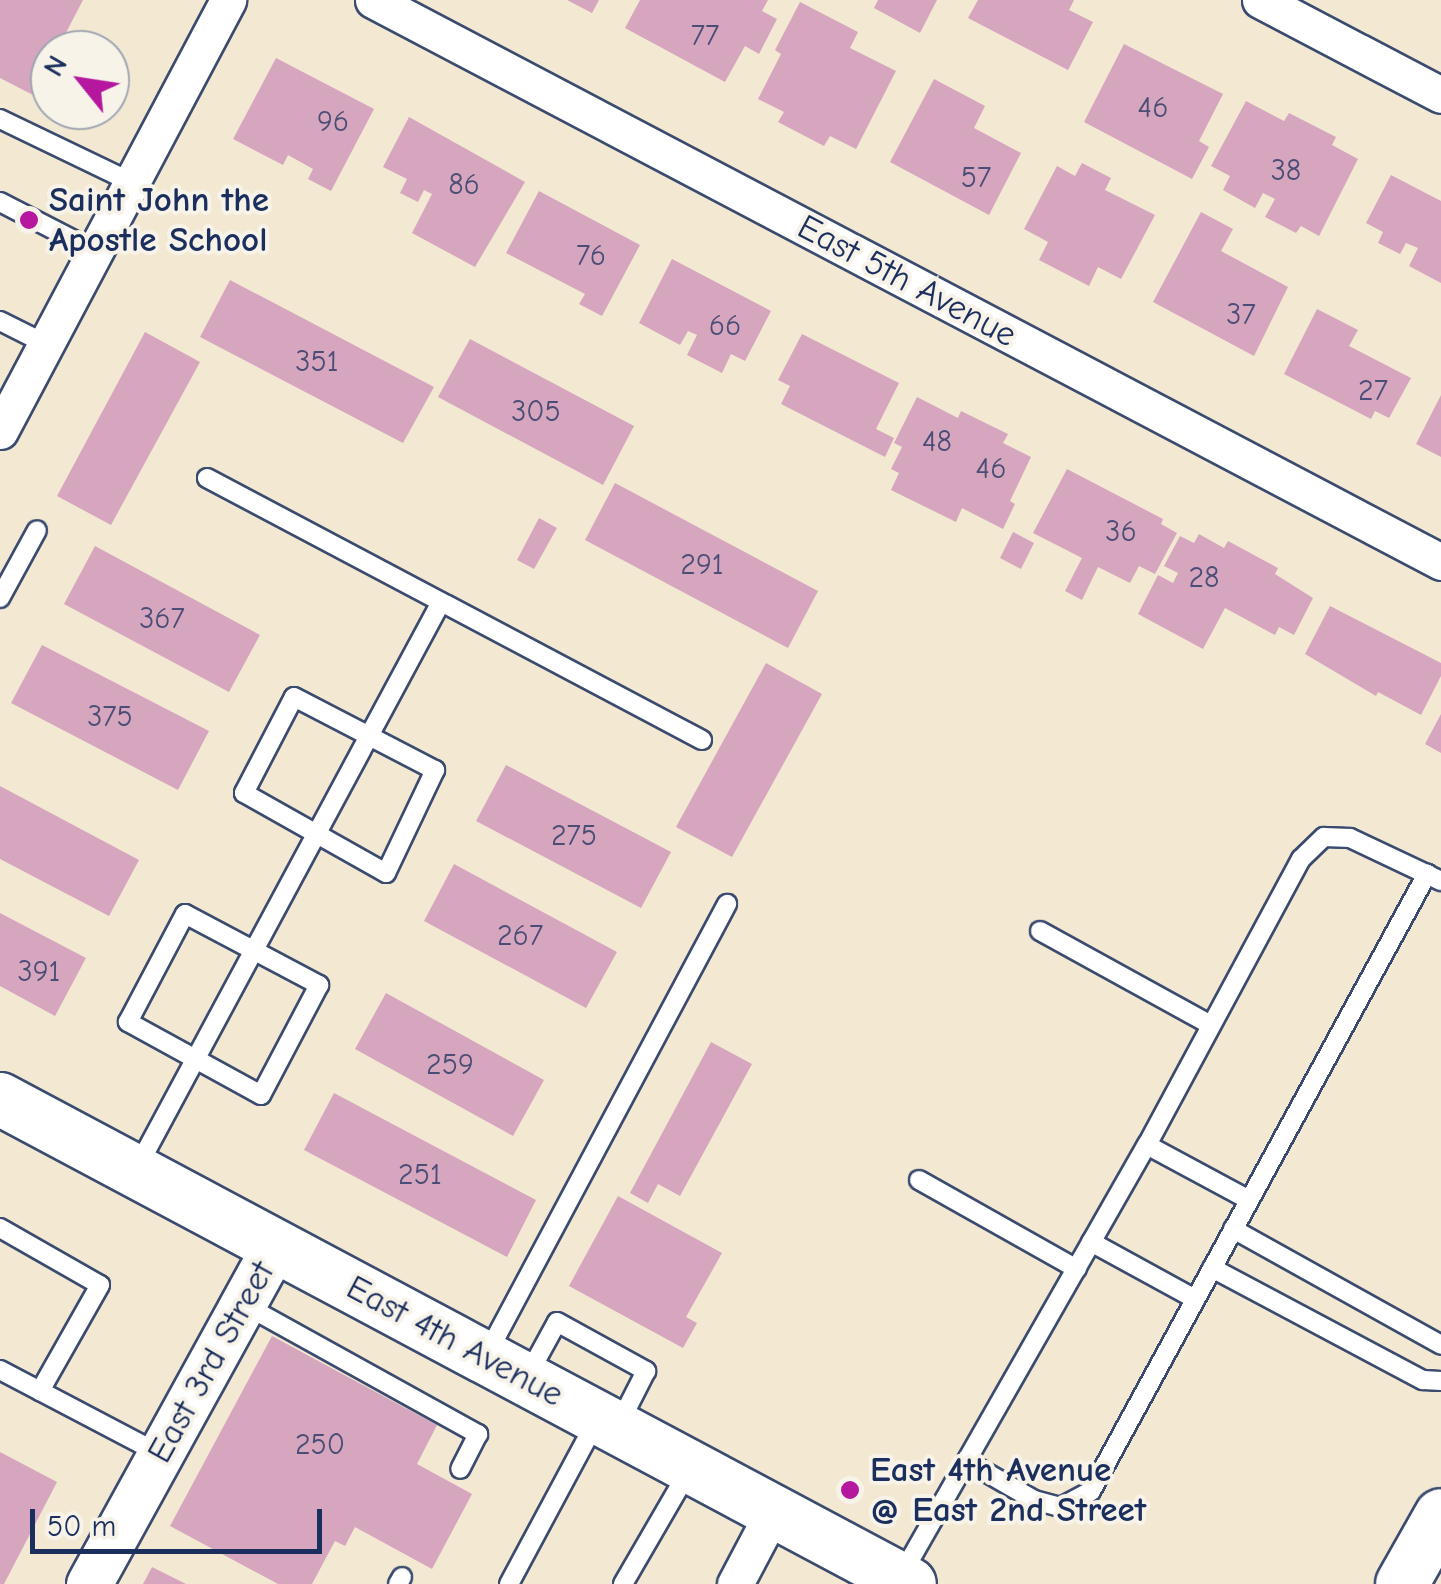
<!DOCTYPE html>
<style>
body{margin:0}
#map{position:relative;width:1441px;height:1584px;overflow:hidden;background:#f3e8d2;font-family:"Comic Neue",sans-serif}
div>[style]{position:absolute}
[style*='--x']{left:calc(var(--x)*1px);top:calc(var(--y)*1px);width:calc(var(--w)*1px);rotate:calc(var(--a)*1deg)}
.building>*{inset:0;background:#d6a6bf}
.roads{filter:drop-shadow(2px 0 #3b4b6f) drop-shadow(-2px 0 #3b4b6f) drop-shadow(0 2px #3b4b6f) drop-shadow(0 -2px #3b4b6f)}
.service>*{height:18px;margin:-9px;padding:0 9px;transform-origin:9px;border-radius:9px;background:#fff}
.minor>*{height:35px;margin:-17.5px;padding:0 17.5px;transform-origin:17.5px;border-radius:17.5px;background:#fff}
.tertiary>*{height:45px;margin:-22.5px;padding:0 22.5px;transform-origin:22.5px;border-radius:22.5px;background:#fff}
.secondary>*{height:52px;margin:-26px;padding:0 26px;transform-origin:26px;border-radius:26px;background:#fff}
.dots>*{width:28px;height:28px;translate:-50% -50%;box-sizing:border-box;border:5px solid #f7f3e8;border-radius:50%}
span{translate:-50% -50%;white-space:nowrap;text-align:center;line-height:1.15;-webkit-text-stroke:8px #f7f3e8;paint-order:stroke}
.number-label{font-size:30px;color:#4a4d76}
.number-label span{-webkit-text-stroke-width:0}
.poi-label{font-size:35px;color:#1b2f5e;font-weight:700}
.left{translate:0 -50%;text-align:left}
.street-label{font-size:35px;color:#1b2f5e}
.north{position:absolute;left:30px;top:30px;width:100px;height:100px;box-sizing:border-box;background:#f7f3e8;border:2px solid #9fa5b1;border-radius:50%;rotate:300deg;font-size:28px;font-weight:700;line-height:40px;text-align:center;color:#1b2f5e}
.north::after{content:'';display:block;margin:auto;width:35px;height:45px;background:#b5179e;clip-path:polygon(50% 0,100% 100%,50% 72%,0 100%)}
.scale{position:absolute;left:30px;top:1509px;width:292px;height:45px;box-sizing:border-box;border:5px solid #1b2f5e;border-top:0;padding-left:12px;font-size:30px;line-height:35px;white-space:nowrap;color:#1b2f5e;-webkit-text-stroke:8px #f7f3e8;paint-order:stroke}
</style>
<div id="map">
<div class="building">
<i style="clip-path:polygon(0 0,83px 0,57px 50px,50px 50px,50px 63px,33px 95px,0 78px)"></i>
<i style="clip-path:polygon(567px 0,599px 0,592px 13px)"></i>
<i style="clip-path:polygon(640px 0,768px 0,762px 11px,777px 19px,759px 54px,745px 46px,725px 82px,625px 28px)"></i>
<i style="clip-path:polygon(878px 0,937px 0,920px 33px,874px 8px)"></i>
<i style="clip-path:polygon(978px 0,1074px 0,1069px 10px,1093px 22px,1068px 70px,968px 18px)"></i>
<i style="clip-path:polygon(800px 2px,858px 32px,850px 48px,896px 71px,856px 149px,830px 136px,824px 146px,778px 122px,784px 112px,758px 99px,781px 54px,775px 50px)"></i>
<i style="clip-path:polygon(1124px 44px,1223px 94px,1199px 141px,1209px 147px,1192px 179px,1084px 122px)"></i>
<i style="clip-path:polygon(276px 58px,374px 109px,331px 191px,308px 179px,313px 169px,288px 155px,283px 165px,233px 139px)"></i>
<i style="clip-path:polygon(934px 79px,985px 106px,974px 128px,1021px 153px,989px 215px,890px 162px)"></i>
<i style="clip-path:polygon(1246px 101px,1284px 121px,1289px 113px,1336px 137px,1332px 145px,1358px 159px,1319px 236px,1301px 226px,1296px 233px,1265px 217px,1275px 199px,1263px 193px,1255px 208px,1223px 190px,1230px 176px,1211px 166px)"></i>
<i style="clip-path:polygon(409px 117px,525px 182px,475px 267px,412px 233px,432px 194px,424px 190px,418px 202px,400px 193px,407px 179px,383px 167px)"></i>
<i style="clip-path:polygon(1082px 163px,1111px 178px,1105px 190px,1155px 215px,1121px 279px,1098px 267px,1089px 286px,1039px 260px,1048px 242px,1024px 229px,1057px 166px,1075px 176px)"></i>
<i style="clip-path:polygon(1391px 175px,1441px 201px,1441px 283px,1409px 266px,1418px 248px,1406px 243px,1400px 254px,1378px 243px,1383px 232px,1366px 223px)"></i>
<i style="clip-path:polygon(539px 191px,640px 245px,602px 316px,579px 304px,585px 294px,506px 253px)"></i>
<i style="clip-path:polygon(1201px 212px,1233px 229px,1221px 251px,1288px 287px,1254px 356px,1153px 302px)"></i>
<i style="clip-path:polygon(672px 259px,771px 311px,745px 361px,731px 354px,722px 373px,687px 355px,697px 335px,688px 331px,680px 345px,639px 323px)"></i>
<i style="clip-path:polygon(230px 280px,434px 387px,403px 443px,200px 337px)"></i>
<i style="clip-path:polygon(1317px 309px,1358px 330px,1349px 346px,1411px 378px,1389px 418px,1375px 411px,1371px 419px,1284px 374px)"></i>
<i style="clip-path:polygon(145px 332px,200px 362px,111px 525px,57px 496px)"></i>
<i style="clip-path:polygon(802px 334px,899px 383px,876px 429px,894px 438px,885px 457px,781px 404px,790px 386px,778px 380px)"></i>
<i style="clip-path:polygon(470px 339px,634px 426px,603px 485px,438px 397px)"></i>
<i style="clip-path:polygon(1441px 395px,1441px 457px,1416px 444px)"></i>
<i style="clip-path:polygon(917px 397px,958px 418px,961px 411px,1008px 434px,1003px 443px,1031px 457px,1010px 501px,1015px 504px,1003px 529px,962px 508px,956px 522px,891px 490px,899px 473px,891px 469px,902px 447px,894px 443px)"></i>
<i style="clip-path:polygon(1067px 469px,1163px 519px,1161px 524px,1177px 533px,1155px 574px,1139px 566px,1130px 583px,1098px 567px,1082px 600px,1065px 591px,1082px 558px,1033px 533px)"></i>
<i style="clip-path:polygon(615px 483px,818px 591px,788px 648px,585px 540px)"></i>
<i style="clip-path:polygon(539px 518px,557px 528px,534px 569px,517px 560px)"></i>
<i style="clip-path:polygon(1013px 532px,1034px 543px,1021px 569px,1000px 558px)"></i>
<i style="clip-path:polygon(1199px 534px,1224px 548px,1228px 541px,1278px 568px,1275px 574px,1313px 598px,1294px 635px,1279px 627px,1275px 635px,1225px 608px,1203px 649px,1138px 614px,1158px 575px,1173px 583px,1178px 573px,1164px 566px,1180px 536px,1194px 543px)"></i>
<i style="clip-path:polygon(95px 546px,260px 635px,229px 692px,64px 604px)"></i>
<i style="clip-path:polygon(1330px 606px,1441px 663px,1441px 676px,1421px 715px,1378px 692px,1376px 696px,1305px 654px)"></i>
<i style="clip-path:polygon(42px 645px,209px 731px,178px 790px,11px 703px)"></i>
<i style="clip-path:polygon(766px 663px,822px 694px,732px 857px,676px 827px)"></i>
<i style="clip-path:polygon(1441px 714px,1441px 753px,1425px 744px)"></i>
<i style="clip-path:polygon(506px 765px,671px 852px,641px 908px,476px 821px)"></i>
<i style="clip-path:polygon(0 786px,139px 860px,109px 916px,0 859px)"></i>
<i style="clip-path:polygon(454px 864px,617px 952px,586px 1008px,424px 921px)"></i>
<i style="clip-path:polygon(0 913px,86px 958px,55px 1016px,0 986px)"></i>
<i style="clip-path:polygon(386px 993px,544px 1080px,513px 1136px,355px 1049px)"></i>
<i style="clip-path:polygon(711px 1042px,752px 1064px,680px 1196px,658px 1184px,648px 1203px,630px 1193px)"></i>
<i style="clip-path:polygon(334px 1093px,536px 1200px,507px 1257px,304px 1150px)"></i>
<i style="clip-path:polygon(618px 1196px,722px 1253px,686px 1317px,697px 1323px,683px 1348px,569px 1286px)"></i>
<i style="clip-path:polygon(272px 1336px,437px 1425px,417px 1464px,472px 1494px,432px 1569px,355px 1527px,345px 1546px,335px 1541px,312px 1584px,278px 1584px,170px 1526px)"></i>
<i style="clip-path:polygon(0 1452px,57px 1482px,4px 1584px,0 1584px)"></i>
<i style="clip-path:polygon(152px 1567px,186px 1584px,143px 1584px)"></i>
</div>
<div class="roads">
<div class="service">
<i style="--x:0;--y:119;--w:145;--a:25.7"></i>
<i style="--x:0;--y:202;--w:107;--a:27.3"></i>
<i style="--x:0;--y:321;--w:51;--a:26.6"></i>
<i style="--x:207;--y:478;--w:560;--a:27.89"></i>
<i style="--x:0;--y:598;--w:77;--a:-61.4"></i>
<i style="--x:294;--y:697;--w:159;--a:27.4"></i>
<i style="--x:435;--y:770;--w:114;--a:115.4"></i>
<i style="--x:386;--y:873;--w:163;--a:-150.6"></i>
<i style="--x:244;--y:793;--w:108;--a:-62.5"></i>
<i style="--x:185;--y:914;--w:152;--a:27.9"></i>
<i style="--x:319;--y:985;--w:124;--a:117.8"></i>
<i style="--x:261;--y:1095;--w:152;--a:-151.2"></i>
<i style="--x:128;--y:1022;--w:122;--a:-62.2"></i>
<i style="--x:1040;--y:931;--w:195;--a:28.8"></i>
<i style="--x:1147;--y:1145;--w:116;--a:28.3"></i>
<i style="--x:138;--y:1166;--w:640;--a:-61.75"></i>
<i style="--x:919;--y:1180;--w:181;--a:29.4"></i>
<i style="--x:0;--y:1228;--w:115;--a:29.7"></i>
<i style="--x:100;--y:1285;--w:122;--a:119.5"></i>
<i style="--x:1233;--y:1229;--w:238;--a:29.1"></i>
<i style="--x:1091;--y:1242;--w:119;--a:28.7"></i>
<i style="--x:1212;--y:1268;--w:239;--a:28"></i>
<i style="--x:1423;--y:1380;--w:18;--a:3"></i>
<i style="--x:243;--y:1304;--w:269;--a:29"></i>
<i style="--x:478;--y:1434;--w:39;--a:117"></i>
<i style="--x:488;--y:1352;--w:508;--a:-61.92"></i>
<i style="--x:0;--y:1370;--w:181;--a:27.7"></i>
<i style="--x:528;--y:1375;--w:60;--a:-61.3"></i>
<i style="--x:557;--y:1322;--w:102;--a:28.8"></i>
<i style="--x:646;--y:1371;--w:57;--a:117"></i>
<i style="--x:968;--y:1462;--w:76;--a:29.9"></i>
<i style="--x:1034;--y:1500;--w:28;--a:15"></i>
<i style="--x:1061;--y:1507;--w:34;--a:-28"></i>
<i style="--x:1091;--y:1491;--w:703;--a:-61.43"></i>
<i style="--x:902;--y:1574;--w:494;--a:-60.3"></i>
<i style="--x:1147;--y:1145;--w:325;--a:-61.7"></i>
<i style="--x:1301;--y:859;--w:32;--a:-44"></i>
<i style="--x:1324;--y:837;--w:26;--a:2"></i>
<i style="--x:1350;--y:838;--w:101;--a:25.3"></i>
<i style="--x:398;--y:1584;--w:8;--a:-60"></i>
<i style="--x:509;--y:1584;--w:184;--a:-61.8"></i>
<i style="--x:623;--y:1584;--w:129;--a:-59.9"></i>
</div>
<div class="minor">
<i style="--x:373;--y:0;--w:1207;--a:27.75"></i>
<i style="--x:1260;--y:0;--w:204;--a:27.7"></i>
<i style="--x:0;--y:431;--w:488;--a:-62.1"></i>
<i style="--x:735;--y:1584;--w:84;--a:-62.2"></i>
</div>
<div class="tertiary">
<i style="--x:89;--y:1584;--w:387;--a:-61.2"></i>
</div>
<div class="secondary">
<i style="--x:0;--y:1099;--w:1031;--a:28.06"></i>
<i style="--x:1402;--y:1584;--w:79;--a:-60.5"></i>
</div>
</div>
<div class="dots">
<i style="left:29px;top:220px;background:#b5179e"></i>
<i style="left:850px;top:1490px;background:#b5179e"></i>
</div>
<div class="number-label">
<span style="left:705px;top:36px">77</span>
<span style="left:1153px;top:108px">46</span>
<span style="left:333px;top:122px">96</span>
<span style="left:1286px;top:171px">38</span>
<span style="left:976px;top:178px">57</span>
<span style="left:464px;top:185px">86</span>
<span style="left:591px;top:256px">76</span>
<span style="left:1241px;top:315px">37</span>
<span style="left:725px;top:326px">66</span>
<span style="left:317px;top:362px">351</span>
<span style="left:1373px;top:391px">27</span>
<span style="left:536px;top:412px">305</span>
<span style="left:937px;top:442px">48</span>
<span style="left:991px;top:469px">46</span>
<span style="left:1121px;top:532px">36</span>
<span style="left:702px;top:565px">291</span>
<span style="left:1204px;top:578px">28</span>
<span style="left:162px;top:619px">367</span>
<span style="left:110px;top:717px">375</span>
<span style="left:574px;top:836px">275</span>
<span style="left:520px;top:936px">267</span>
<span style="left:39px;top:972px">391</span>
<span style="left:450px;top:1065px">259</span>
<span style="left:420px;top:1175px">251</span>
<span style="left:320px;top:1445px">250</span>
</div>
<div class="poi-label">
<span class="left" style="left:49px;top:220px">Saint John the<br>Apostle School</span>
<span class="left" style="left:870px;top:1490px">East 4th Avenue<br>@ East 2nd Street</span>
</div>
<div class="street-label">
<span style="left:907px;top:281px;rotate:28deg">East 5th Avenue</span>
<span style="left:455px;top:1341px;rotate:28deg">East 4th Avenue</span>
<span style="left:211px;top:1362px;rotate:-61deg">East 3rd Street</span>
</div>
<div class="north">N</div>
<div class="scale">50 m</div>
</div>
